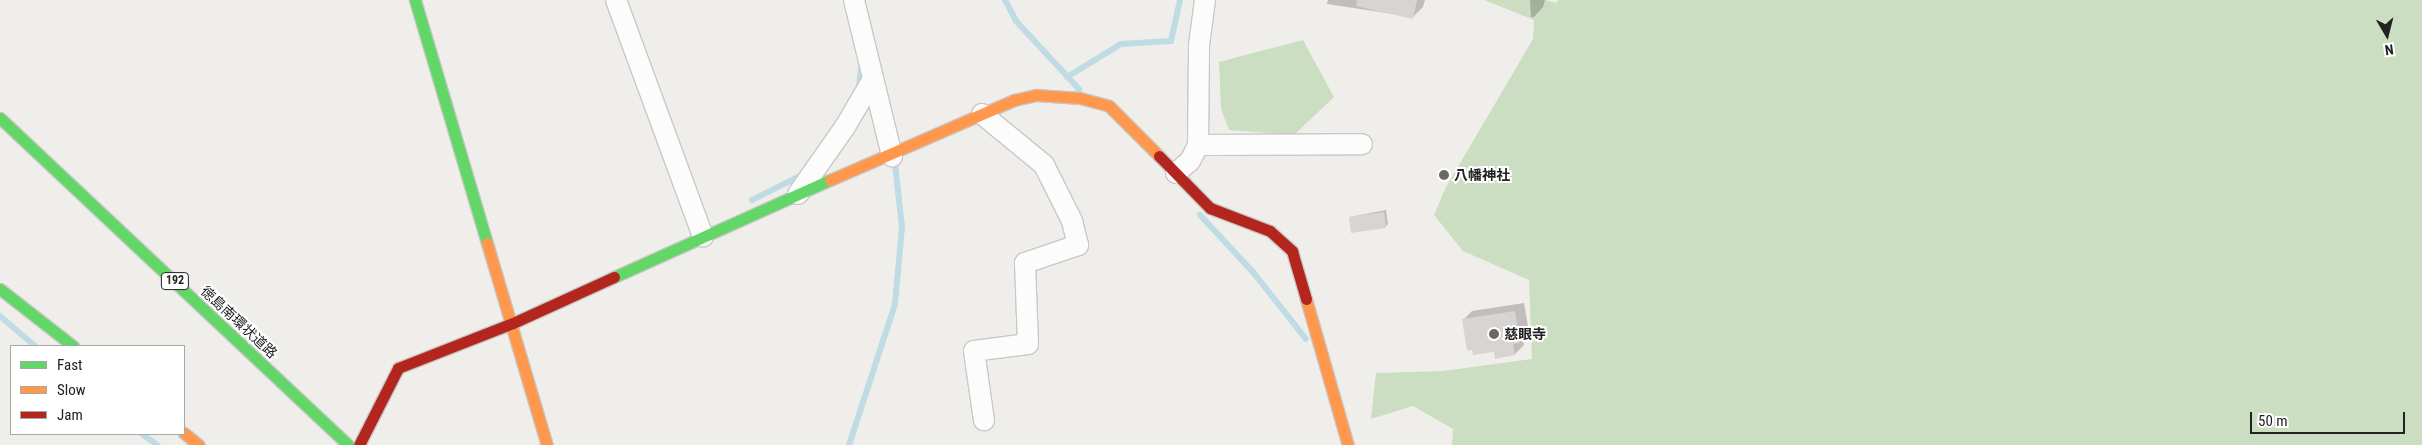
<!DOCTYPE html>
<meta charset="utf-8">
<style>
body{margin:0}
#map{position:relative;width:2422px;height:445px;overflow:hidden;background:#f0eeeb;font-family:"Roboto Condensed","Noto Sans JP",sans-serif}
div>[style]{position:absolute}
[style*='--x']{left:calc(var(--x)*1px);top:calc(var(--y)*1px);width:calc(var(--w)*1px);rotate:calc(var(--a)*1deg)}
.forest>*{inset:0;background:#cbdec1}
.shadow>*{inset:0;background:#0003}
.stream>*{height:6px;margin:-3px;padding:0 3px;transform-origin:3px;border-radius:3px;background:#bfdbe3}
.building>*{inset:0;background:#d7d4d2}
.roads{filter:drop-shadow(1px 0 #c9c8c7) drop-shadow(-1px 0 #c9c8c7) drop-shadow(0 1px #c9c8c7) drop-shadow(0 -1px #c9c8c7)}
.street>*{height:20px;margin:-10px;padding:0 10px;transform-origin:10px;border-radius:10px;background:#fdfcfc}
.fast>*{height:11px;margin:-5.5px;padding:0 5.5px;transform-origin:5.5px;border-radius:5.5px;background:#63d668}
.slow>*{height:11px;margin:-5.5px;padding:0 5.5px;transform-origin:5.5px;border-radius:5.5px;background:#ff974d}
.jam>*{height:11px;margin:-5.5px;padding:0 5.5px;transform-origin:5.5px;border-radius:5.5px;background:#b3261e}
.dots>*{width:14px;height:14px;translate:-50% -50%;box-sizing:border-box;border:2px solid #fff;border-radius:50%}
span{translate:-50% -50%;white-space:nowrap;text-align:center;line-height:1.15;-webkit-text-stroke:4px #fff;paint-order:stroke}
.shield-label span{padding:1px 4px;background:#fff;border:1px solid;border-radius:4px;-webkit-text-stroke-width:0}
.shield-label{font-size:12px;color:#222;font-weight:700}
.poi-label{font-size:14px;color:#222;font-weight:700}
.left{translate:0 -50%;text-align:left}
.street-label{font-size:14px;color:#222}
.legend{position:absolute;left:10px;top:345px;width:175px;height:90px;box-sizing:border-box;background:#fff;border:1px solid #a7a7a7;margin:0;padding:6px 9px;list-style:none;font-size:15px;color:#222}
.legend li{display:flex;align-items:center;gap:10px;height:25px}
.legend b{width:25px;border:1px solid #a7a7a7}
.north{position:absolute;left:2362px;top:10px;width:50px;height:50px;-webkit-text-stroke:4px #fff;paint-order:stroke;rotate:172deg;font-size:14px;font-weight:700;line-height:20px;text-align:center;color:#222}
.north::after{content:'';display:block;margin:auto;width:18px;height:22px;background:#222;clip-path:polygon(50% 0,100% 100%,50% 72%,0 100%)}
.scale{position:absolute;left:2250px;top:412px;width:155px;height:22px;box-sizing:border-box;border:2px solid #222;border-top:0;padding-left:6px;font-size:15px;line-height:18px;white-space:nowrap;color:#222;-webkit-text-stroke:4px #fff;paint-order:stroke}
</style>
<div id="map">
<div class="forest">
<i style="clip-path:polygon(1484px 0,1545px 0,1556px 3px,1558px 0,2422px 0,2422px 445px,1452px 445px,1453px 429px,1413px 406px,1371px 419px,1376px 373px,1443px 371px,1532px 359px,1529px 280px,1463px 251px,1434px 215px,1446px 187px,1533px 39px,1534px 20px)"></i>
<i style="clip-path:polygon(1303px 40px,1334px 97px,1294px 135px,1229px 130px,1221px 109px,1219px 62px)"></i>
</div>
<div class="shadow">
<i style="clip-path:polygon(1328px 0,1425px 0,1423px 7px,1413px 17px,1327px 4px)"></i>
<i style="clip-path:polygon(1530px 0,1545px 0,1543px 7px,1534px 17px,1531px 17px)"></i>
<i style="clip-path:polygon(1386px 210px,1388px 224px,1385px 227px,1350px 217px)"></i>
<i style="clip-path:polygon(1524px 303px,1529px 332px,1523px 338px,1524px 345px,1515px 354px,1495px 350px,1463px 320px,1472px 311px)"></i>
</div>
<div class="stream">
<i style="--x:1005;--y:0;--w:24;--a:62"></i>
<i style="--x:1016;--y:21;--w:93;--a:47.2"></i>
<i style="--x:1067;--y:77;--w:63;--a:-31.4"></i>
<i style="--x:1121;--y:44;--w:50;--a:-3.4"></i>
<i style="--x:1171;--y:41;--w:42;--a:-77.6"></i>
<i style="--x:859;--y:88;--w:20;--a:-84"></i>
<i style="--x:752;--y:200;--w:58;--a:-26.6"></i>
<i style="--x:1200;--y:215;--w:78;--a:47.1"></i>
<i style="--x:1253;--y:272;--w:85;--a:51.7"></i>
<i style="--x:0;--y:316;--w:46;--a:40.6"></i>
<i style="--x:142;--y:434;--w:19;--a:36"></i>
<i style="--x:849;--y:445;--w:148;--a:-71.9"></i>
<i style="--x:895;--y:304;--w:77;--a:-84.8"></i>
<i style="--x:902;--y:227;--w:63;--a:-96.3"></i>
</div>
<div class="building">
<i style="clip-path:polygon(1357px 0,1417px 0,1413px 19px,1356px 6px)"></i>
<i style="clip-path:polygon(1384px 212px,1386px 228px,1351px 233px,1349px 217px)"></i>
<i style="clip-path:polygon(1515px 311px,1520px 343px,1513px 344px,1515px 355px,1495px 359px,1494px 352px,1473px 355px,1472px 350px,1467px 351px,1462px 319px)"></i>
</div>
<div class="roads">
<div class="street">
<i style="--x:616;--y:0;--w:252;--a:69.8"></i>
<i style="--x:854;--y:0;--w:161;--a:76.3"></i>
<i style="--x:982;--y:114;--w:80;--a:39.4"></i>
<i style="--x:1044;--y:165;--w:63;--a:63.4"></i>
<i style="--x:1072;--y:221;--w:25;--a:76"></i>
<i style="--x:1078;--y:245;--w:56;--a:161.2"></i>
<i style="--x:1025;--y:263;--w:81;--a:87.9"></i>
<i style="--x:1028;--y:344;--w:54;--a:172.6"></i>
<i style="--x:974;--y:351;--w:70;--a:81.8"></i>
<i style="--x:1198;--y:145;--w:164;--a:-0.3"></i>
<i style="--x:1176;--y:173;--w:18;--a:-41"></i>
<i style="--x:1190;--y:161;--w:18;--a:-63"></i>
<i style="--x:1198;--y:145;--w:100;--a:-89.4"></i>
<i style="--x:1199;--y:45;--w:45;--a:-82.4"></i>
<i style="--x:798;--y:194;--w:82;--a:-55"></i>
<i style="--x:845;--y:127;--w:56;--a:-59.7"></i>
</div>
<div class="fast">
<i style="--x:415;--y:0;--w:253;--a:73.5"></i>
<i style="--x:0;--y:118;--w:478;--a:43.2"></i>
<i style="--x:614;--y:277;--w:237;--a:-24.2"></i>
<i style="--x:0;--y:289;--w:93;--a:38"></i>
</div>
<div class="slow">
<i style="--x:830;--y:180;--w:201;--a:-23.5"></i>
<i style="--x:1014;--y:100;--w:23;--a:-13"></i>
<i style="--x:1036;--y:95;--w:44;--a:3.9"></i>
<i style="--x:1080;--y:98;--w:30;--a:15"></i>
<i style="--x:1109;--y:106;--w:71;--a:45"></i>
<i style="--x:487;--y:243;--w:211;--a:73.5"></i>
<i style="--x:1306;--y:299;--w:152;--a:74"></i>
<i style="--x:184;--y:433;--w:19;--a:39"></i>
</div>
<div class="jam">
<i style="--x:1159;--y:156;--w:73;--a:45.6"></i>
<i style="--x:1210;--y:208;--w:64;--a:21"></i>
<i style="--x:1270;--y:231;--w:30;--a:42"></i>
<i style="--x:1292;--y:251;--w:50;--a:73.7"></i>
<i style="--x:359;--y:445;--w:86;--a:-63.1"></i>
<i style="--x:398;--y:368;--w:123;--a:-21.4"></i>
<i style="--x:513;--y:323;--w:111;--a:-24.5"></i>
</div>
</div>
<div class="dots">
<i style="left:1444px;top:175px;background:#6a6968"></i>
<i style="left:1494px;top:334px;background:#6a6968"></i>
</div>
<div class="shield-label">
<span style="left:175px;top:281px">192</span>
</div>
<div class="poi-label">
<span class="left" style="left:1454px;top:175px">八幡神社</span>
<span class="left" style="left:1504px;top:334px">慈眼寺</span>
</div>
<div class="street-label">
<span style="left:239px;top:322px;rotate:43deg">徳島南環状道路</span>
</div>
<ul class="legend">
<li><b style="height:6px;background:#63d668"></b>Fast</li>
<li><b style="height:6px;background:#ff974d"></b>Slow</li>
<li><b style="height:6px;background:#b3261e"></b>Jam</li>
</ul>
<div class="north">N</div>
<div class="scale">50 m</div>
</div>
